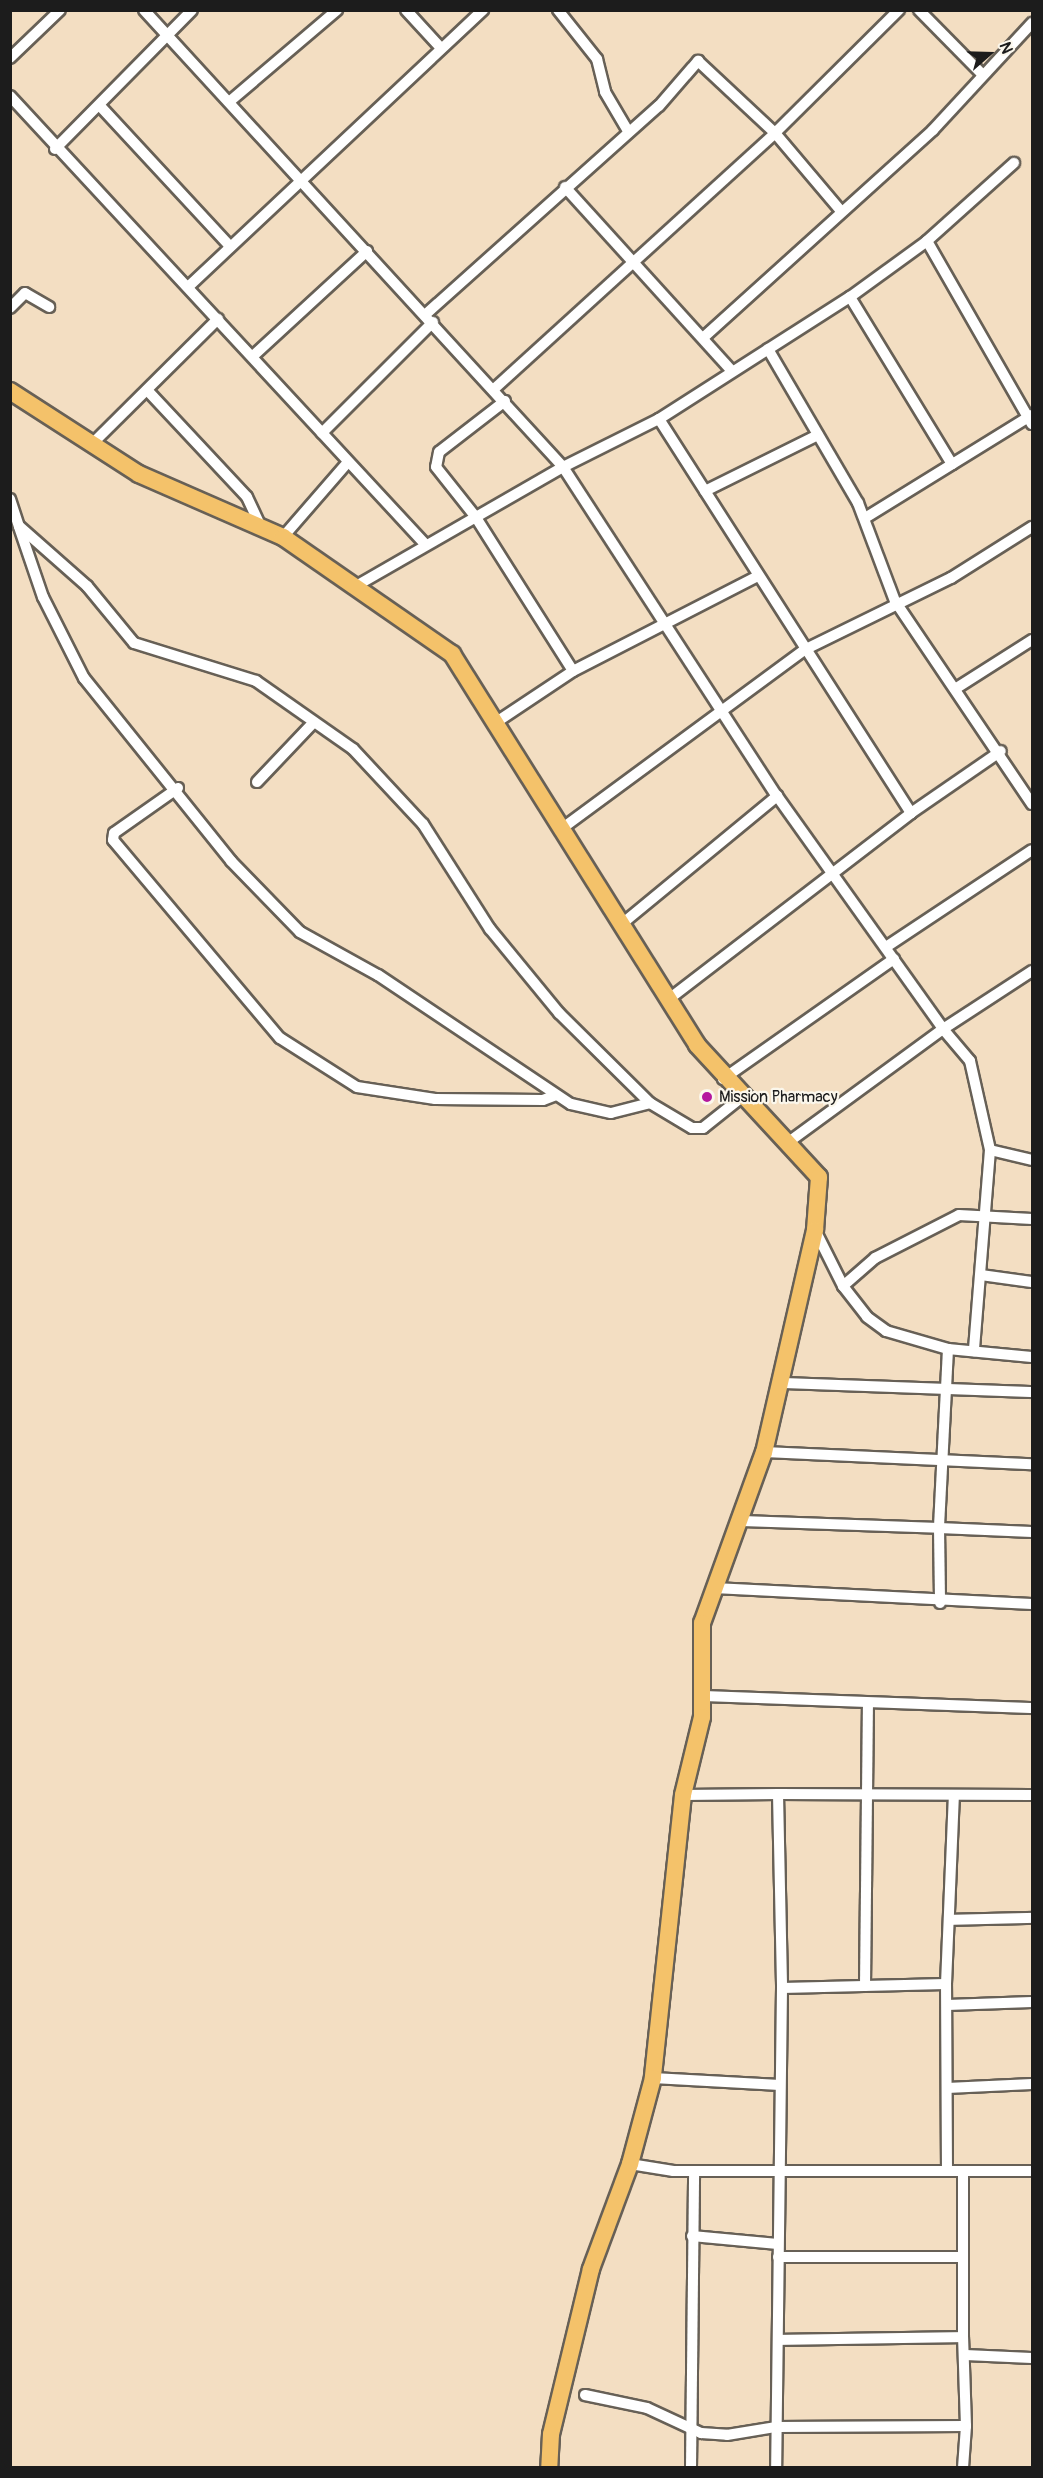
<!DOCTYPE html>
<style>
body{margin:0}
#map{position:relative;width:1043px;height:2478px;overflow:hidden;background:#f3dec2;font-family:Pangolin,sans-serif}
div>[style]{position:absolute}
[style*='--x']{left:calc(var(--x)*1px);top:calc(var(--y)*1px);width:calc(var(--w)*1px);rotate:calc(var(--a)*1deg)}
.roads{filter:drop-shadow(2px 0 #676056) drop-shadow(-2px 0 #676056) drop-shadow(0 2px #676056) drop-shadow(0 -2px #676056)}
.minor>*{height:10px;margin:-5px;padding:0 5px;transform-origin:5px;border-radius:5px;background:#fff}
.primary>*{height:16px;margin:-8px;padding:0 8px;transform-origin:8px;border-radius:8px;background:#f4c26a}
.dots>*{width:16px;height:16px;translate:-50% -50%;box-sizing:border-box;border:3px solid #fbf7ec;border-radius:50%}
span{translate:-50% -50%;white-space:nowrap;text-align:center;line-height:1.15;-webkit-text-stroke:4.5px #fbf7ec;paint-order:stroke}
.poi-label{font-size:16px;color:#1c1c1c}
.left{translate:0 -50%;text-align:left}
.frame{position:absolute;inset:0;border:12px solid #1c1c1c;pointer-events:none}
.north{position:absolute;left:959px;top:24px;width:60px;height:60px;-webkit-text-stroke:4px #fbf7ec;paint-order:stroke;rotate:70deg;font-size:16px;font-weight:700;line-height:24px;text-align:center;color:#1c1c1c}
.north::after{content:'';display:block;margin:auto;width:21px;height:27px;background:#1c1c1c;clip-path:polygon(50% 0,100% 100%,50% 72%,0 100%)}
</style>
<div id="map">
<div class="roads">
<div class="minor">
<i style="--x:144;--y:10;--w:620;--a:47.48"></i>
<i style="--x:563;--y:467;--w:392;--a:57"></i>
<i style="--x:777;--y:796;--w:286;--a:54.5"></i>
<i style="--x:943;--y:1029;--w:106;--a:-33.1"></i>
<i style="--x:406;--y:10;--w:50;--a:47.4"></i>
<i style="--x:558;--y:10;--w:63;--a:51.5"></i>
<i style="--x:597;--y:59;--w:34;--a:76"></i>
<i style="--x:605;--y:92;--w:45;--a:59.5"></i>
<i style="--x:919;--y:10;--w:88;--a:45.5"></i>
<i style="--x:10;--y:58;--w:69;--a:-43.8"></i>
<i style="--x:10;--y:96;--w:611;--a:47.19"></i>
<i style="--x:229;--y:102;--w:142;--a:-40.4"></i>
<i style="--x:101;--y:107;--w:188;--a:47.2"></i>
<i style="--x:55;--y:149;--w:195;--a:-45.4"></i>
<i style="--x:565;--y:187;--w:248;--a:47.8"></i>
<i style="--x:927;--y:241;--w:211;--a:60.2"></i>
<i style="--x:188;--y:287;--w:405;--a:-43.2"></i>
<i style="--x:850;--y:297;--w:196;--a:58.6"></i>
<i style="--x:10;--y:308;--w:21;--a:-45"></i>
<i style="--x:25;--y:293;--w:28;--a:30"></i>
<i style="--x:426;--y:314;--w:312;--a:-41.8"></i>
<i style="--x:659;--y:106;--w:60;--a:-49.1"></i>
<i style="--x:698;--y:61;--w:105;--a:43.1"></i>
<i style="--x:775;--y:133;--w:101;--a:49.8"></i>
<i style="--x:704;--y:337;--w:309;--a:-42.1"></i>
<i style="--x:933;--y:130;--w:146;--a:-47.2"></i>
<i style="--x:768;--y:349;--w:178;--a:59.7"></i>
<i style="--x:858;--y:503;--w:105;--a:69.3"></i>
<i style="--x:895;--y:601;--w:245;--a:56"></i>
<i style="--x:253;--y:356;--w:155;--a:-42.6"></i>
<i style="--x:494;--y:389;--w:380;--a:-42.3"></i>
<i style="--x:775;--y:133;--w:175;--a:-44.8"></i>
<i style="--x:147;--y:390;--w:146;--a:46.9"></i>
<i style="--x:247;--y:497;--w:29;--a:65"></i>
<i style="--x:505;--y:401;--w:83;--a:142.3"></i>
<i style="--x:439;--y:452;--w:15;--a:101"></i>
<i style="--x:436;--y:467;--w:63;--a:51.5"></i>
<i style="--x:475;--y:516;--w:183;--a:57.7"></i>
<i style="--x:573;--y:671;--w:206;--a:-27.2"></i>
<i style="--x:659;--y:419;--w:468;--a:57.4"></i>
<i style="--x:322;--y:433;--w:157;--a:-45"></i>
<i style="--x:91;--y:445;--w:179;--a:-44.8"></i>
<i style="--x:705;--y:491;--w:126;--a:-26.4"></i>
<i style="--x:10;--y:499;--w:28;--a:72"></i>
<i style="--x:19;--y:526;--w:91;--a:41.4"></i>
<i style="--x:87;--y:586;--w:74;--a:50.5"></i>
<i style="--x:134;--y:643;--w:128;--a:17.3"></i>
<i style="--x:256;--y:681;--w:118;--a:35"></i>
<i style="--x:353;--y:749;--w:103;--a:47"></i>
<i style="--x:423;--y:824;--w:125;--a:57.5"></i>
<i style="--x:490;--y:929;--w:109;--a:50.6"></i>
<i style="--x:559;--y:1013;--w:128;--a:44.7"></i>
<i style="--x:650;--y:1103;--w:49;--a:30.8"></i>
<i style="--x:692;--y:1128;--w:11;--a:0"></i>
<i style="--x:703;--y:1128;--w:50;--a:-38.5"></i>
<i style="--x:865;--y:518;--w:196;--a:-31.7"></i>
<i style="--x:19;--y:527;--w:74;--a:71.1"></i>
<i style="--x:43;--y:597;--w:91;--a:63.2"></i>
<i style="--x:84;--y:678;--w:235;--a:51.2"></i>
<i style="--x:231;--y:861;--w:99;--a:45.8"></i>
<i style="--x:300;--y:932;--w:89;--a:28.9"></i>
<i style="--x:378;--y:975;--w:232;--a:33.8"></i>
<i style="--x:571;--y:1104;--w:41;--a:12.7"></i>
<i style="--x:611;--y:1113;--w:40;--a:-14.4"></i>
<i style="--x:283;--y:537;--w:99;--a:-49.1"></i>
<i style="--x:356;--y:586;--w:239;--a:-29.9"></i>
<i style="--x:563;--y:467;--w:107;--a:-26.6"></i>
<i style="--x:659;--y:419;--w:227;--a:-32.6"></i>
<i style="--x:850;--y:297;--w:95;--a:-36"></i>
<i style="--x:927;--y:241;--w:117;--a:-41.9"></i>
<i style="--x:955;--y:689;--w:91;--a:-32.5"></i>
<i style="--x:498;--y:721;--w:90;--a:-33.7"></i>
<i style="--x:257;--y:782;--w:80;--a:-46.5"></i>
<i style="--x:178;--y:788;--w:78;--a:144.9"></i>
<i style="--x:114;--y:833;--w:7;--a:98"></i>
<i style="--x:113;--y:840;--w:259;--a:49.9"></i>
<i style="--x:280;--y:1038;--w:91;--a:32.5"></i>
<i style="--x:357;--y:1087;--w:79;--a:8.7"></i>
<i style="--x:435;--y:1099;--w:108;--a:0.5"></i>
<i style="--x:543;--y:1100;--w:14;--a:-21"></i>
<i style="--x:564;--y:827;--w:298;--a:-36.4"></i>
<i style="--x:804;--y:650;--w:164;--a:-26.1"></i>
<i style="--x:951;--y:578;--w:96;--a:-32.2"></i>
<i style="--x:623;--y:923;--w:200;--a:-39.5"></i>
<i style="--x:886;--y:947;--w:175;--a:-33.6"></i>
<i style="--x:669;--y:999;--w:305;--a:-37.5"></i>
<i style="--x:911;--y:813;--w:109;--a:-34.6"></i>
<i style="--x:723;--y:1079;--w:209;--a:-35.1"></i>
<i style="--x:790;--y:1141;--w:190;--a:-36.2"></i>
<i style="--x:943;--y:1029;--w:42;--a:49.8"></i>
<i style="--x:970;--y:1061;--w:91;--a:77.3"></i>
<i style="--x:990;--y:1150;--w:202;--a:94.6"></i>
<i style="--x:990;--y:1150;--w:43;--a:13.4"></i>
<i style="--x:815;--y:1230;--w:63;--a:63.4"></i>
<i style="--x:843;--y:1286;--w:39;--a:52"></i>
<i style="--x:867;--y:1317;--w:24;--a:36"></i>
<i style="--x:886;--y:1331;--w:65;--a:16.2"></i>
<i style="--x:948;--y:1349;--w:84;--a:5.4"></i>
<i style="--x:981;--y:1275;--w:51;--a:7.8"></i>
<i style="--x:843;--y:1286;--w:43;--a:-41.2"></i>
<i style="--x:875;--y:1258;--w:94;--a:-27.1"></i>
<i style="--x:959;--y:1215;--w:73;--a:3.1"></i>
<i style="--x:948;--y:1349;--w:179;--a:92.9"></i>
<i style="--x:939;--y:1528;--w:93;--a:2.5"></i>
<i style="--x:782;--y:1383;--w:250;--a:2.1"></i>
<i style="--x:764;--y:1452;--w:268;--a:2.6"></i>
<i style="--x:742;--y:1521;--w:197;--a:2"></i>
<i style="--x:939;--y:1528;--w:75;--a:89.2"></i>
<i style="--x:714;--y:1588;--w:318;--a:2.9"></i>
<i style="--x:702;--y:1696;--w:330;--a:2.1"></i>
<i style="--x:778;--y:1794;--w:254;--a:0.2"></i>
<i style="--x:683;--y:1795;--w:95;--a:-0.6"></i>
<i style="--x:778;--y:1794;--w:194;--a:88.8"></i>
<i style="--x:782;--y:1988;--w:480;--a:90.7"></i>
<i style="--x:949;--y:1920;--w:83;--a:-1.4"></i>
<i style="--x:865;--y:1986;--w:283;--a:-89.4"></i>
<i style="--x:782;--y:1988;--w:164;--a:-1.4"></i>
<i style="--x:947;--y:2005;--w:85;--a:-2"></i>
<i style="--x:653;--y:2078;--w:127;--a:3.2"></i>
<i style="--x:947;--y:2088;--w:85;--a:-2.7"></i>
<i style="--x:630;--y:2164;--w:44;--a:9.2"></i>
<i style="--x:673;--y:2171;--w:359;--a:0"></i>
<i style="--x:947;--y:2171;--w:187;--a:-90.3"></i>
<i style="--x:946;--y:1984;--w:189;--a:-87.6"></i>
<i style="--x:963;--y:2171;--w:166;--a:90"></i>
<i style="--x:692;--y:2236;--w:86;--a:5.3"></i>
<i style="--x:778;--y:2257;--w:185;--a:0"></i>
<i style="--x:965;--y:2355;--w:67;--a:2.6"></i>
<i style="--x:585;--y:2395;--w:63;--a:11.8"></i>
<i style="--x:647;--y:2408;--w:60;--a:24.8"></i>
<i style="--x:701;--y:2433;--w:26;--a:4"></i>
<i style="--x:727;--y:2435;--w:50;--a:-9.3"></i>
<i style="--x:776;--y:2427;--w:190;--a:-0.3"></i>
<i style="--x:966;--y:2426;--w:89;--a:-91.9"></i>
<i style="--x:963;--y:2337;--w:185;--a:179.1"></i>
<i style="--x:691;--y:2468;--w:297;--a:-89.4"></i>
<i style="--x:963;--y:2468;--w:42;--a:-85.9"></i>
</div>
<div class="primary">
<i style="--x:10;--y:391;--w:153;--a:32.8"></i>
<i style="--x:139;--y:474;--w:157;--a:23.6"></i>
<i style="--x:283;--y:537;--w:206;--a:34.7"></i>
<i style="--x:452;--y:654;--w:461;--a:57.9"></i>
<i style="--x:697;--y:1045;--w:180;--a:47.3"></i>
<i style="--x:819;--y:1177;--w:53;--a:94.3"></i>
<i style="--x:815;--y:1230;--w:228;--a:102.9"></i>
<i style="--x:764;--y:1452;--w:182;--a:109.9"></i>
<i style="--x:702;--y:1623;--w:94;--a:90"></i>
<i style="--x:702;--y:1717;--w:80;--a:103.7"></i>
<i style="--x:683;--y:1795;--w:285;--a:96.1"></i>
<i style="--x:653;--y:2078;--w:89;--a:105"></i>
<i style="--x:630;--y:2164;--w:112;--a:110.4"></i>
<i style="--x:591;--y:2269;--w:170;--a:103.6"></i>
<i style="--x:551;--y:2434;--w:34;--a:93"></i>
</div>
</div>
<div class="dots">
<i style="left:707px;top:1097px;background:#b5179e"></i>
</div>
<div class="poi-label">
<span class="left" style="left:719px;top:1097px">Mission Pharmacy</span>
</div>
<div class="frame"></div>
<div class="north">N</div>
</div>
